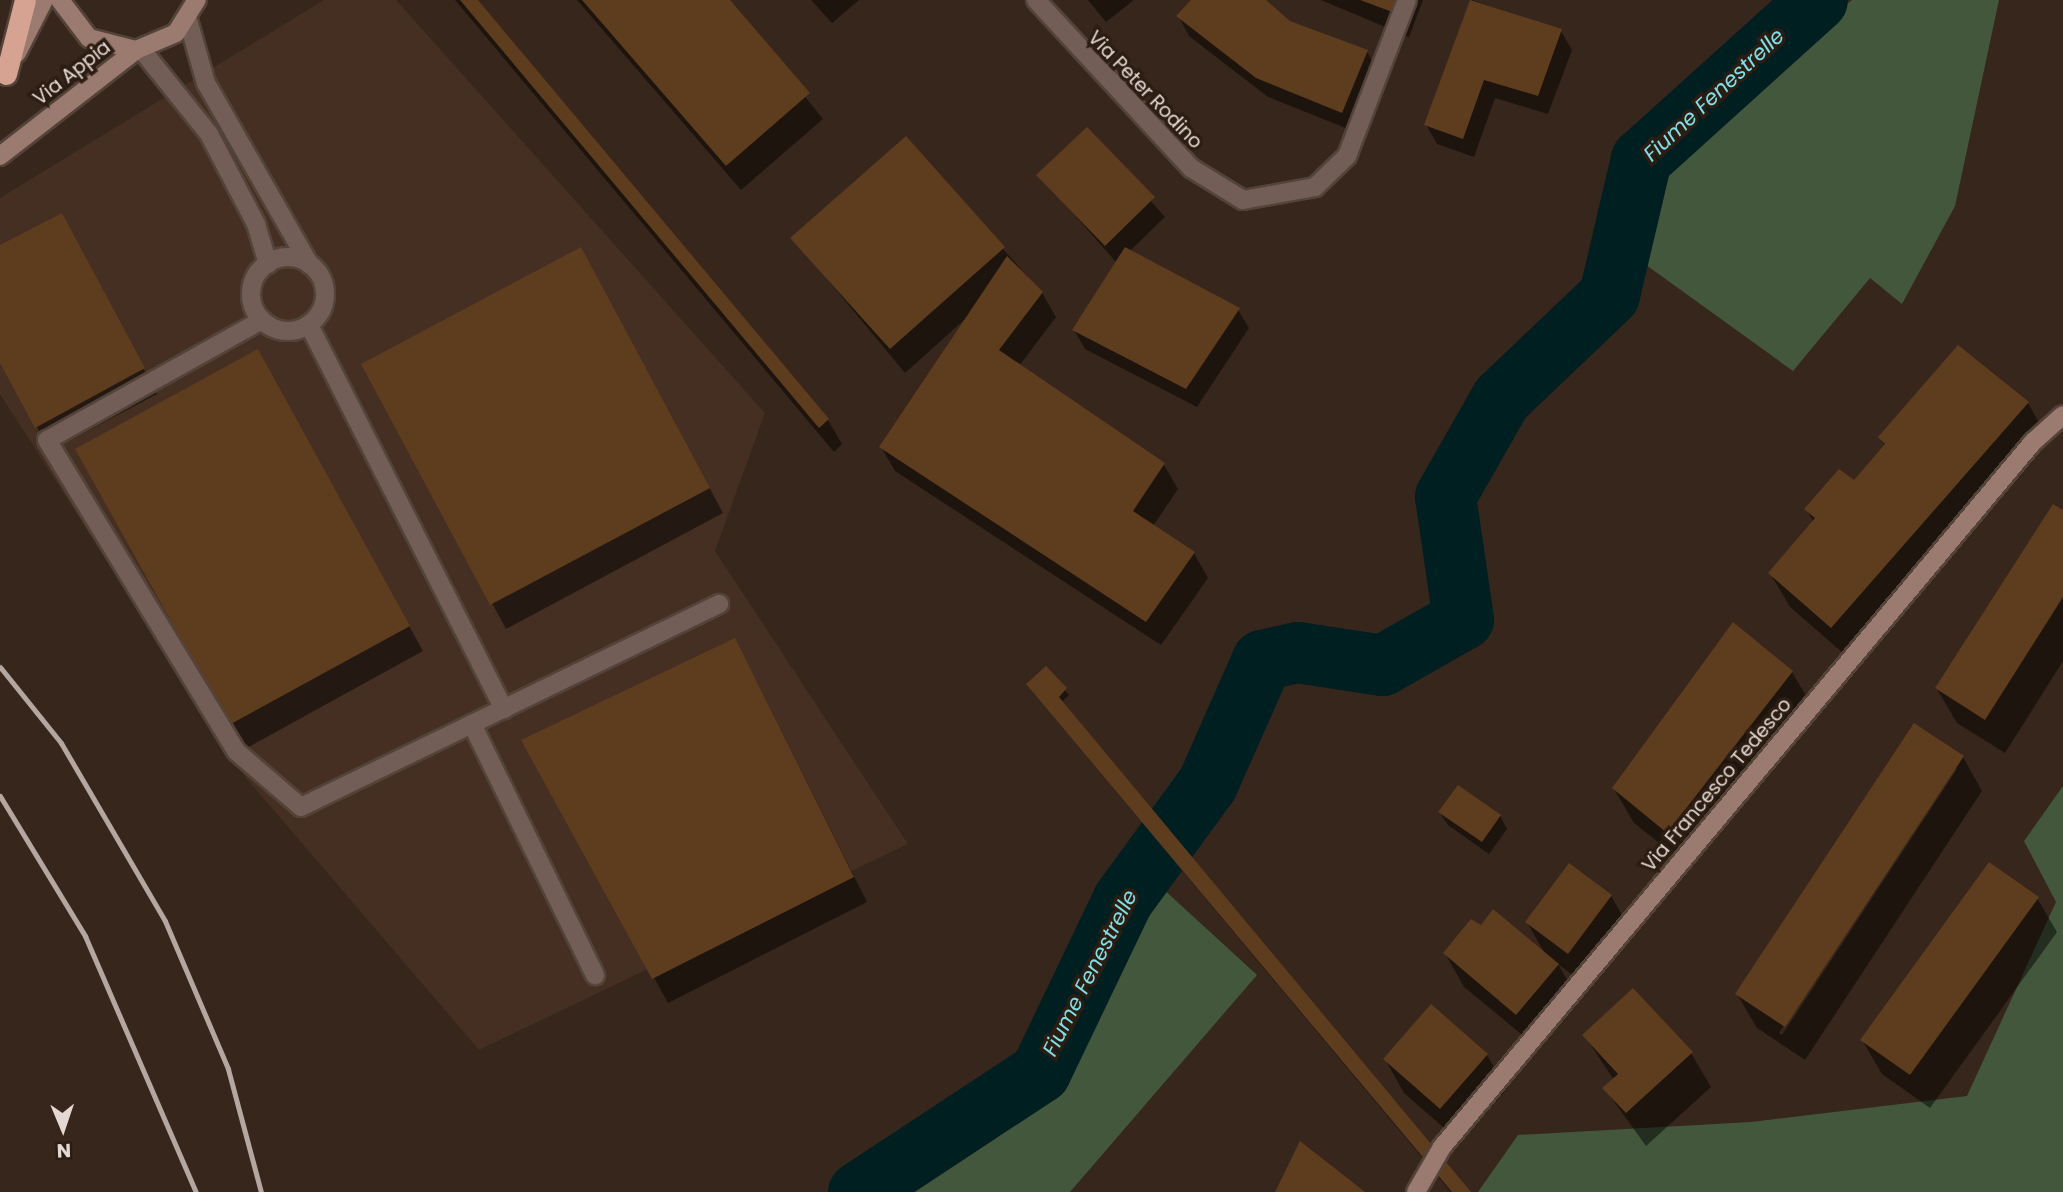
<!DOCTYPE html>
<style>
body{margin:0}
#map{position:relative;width:2063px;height:1192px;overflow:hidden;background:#37261c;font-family:Poppins,sans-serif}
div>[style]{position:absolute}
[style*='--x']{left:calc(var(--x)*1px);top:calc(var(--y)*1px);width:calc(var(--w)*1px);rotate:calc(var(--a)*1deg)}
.built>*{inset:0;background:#442f22}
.green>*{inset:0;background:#43573d}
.shadow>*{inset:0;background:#0007}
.river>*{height:61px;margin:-30.5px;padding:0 30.5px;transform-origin:30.5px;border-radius:30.5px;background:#001f21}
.building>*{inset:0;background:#5e3c1e}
.roads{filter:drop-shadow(2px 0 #534339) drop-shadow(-2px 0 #534339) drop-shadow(0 2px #534339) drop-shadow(0 -2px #534339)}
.lane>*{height:18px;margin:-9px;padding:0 9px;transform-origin:9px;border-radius:9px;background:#725e57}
.lane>.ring{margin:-9px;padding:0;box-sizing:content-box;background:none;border:18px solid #725e57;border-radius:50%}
.street>*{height:18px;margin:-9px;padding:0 9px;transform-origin:9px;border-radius:9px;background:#725e57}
.secondary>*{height:18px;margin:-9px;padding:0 9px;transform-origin:9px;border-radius:9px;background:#9b7a6f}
.highway>*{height:21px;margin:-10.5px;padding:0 10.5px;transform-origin:10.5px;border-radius:10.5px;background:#d6a392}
.rail>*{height:5px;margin:-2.5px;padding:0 2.5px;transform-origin:2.5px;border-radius:2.5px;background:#b4a79f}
span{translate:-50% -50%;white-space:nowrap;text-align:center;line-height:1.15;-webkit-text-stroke:7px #2c1d13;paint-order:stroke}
.street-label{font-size:19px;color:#e4d9d2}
.water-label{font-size:21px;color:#7de1ea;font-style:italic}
.north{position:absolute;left:28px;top:1094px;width:70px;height:70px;-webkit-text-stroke:5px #2c1d13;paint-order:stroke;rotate:178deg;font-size:19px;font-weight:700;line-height:28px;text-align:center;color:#e4d9d2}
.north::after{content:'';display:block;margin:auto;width:24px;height:32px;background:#e4d9d2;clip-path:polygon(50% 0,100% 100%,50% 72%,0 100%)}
</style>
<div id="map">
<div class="built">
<i style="clip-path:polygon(324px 0,396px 0,765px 413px,715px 551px,908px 844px,479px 1050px,246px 778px,0 394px,0 198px)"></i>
</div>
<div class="green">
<i style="clip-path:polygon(1852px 0,1999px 0,1955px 206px,1902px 304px,1870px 278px,1793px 371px,1635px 257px,1682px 137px)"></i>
<i style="clip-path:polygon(2063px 786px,2063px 1192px,1478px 1192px,1518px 1135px,1751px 1122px,1967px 1096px,2056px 902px,2024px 841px)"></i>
<i style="clip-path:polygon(1148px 875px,1257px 975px,1070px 1192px,858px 1192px,1040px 1072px)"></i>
</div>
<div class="shadow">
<i style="clip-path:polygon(455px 0,477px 0,828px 420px,842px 444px,834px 452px)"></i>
<i style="clip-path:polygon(577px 0,727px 0,823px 119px,741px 190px)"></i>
<i style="clip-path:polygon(811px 0,859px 0,832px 23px)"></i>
<i style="clip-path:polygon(1088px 0,1134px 0,1106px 22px)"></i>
<i style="clip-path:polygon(1194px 0,1264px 0,1289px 23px,1367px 52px,1378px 71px,1353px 131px,1268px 97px,1189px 36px,1179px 17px)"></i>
<i style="clip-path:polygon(1321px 0,1423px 0,1409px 37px)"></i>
<i style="clip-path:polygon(1472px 0,1561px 31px,1572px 50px,1548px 114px,1495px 98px,1474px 157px,1437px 144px,1426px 125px)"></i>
<i style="clip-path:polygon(1087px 129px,1165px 217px,1130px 251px,1238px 310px,1249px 328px,1197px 407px,1085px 349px,1074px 330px,1117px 263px,1039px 175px)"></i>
<i style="clip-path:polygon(905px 138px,1042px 293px,1056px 317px,1019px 366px,1164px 465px,1178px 489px,1153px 526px,1194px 553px,1208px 578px,1161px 645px,895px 471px,881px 447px,964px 320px,905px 373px,793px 238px)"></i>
<i style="clip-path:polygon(75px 240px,157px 394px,50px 451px,0 359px,0 247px)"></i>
<i style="clip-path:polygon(594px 274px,723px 513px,506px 629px,363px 365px)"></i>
<i style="clip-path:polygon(271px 376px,423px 651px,245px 749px,78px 449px)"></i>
<i style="clip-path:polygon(2028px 403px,2047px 437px,1851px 660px,1790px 607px,1770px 573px,1814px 522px,1806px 509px,1854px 483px,1885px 446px,1880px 438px)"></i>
<i style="clip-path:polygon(2063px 512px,2063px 661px,2005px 753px,1957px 723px,1937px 689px)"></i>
<i style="clip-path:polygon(748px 665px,867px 902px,668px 1003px,523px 740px)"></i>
<i style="clip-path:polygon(1046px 668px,1069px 695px,1061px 703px,1469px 1192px,1451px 1192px,1031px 690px,1028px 685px)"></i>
<i style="clip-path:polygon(1792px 672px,1812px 706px,1687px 865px,1634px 823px,1614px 789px)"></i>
<i style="clip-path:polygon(evenodd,1963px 757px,1982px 791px,1805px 1060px,1757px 1028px,1737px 994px,1963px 757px,1953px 769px,1957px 769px,1782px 1035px,1779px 1033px,1953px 769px)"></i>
<i style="clip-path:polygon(1440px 813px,1500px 816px,1507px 829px,1489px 854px,1448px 825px)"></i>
<i style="clip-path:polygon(1611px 896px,1631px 930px,1588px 987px,1558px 964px,1578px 999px,1537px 1047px,1464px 987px,1445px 953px,1545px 954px,1527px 922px)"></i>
<i style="clip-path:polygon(2037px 898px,2057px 932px,1930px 1108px,1882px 1074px,1862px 1040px)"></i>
<i style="clip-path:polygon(1584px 1035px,1691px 1053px,1711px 1087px,1646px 1146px,1605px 1089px,1614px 1080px)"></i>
<i style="clip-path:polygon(1487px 1055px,1507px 1089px,1460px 1142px,1404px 1093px,1385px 1059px)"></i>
</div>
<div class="river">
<i style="--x:858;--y:1192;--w:218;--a:-33.4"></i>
<i style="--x:1040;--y:1072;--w:192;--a:-64.4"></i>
<i style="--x:1123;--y:899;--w:142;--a:-53.9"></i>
<i style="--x:1207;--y:784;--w:136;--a:-66.1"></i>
<i style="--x:1262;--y:660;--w:36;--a:-13"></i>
<i style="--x:1297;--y:652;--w:86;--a:8.7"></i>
<i style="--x:1382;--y:665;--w:93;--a:-29.6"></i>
<i style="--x:1463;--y:619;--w:124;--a:-98.3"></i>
<i style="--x:1445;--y:496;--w:113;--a:-60.3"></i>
<i style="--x:1501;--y:398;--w:149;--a:-43.6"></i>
<i style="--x:1609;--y:295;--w:140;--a:-76.8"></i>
<i style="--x:1641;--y:159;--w:237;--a:-42.1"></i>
</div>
<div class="building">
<i style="clip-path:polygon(460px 0,478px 0,829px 419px,819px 428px)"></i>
<i style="clip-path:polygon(582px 0,730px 0,810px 93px,726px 166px)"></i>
<i style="clip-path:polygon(1191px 0,1266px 0,1290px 21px,1368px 50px,1342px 113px,1256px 78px,1176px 16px)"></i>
<i style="clip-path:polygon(1360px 0,1400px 0,1395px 13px)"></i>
<i style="clip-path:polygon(1470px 0,1562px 29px,1538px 96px,1484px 80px,1463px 139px,1424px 125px)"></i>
<i style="clip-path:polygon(1087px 127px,1155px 197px,1105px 246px,1036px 175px)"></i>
<i style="clip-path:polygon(906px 136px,1005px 247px,890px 349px,790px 238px)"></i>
<i style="clip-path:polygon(62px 213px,145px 368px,35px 428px,0 363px,0 245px)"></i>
<i style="clip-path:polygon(581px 247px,710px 488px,490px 605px,361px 364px)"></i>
<i style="clip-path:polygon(1125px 247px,1240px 308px,1186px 389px,1072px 330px)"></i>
<i style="clip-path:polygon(1007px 256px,1043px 292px,999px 350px,1165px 463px,1133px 511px,1195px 552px,1146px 622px,879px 447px)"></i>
<i style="clip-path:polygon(1958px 345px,2029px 402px,1831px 628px,1768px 573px,1815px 518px,1804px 509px,1839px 469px,1854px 480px,1885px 444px,1878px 437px)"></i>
<i style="clip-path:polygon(258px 349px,410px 626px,229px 725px,75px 449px)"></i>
<i style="clip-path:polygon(2053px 504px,2063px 510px,2063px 597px,1985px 720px,1935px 688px)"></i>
<i style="clip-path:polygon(1733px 622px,1793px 671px,1667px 833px,1612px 788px)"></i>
<i style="clip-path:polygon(735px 638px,854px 877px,652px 979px,521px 740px)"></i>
<i style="clip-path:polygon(1046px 666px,1067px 688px,1059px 697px,1471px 1192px,1452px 1192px,1026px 684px)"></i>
<i style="clip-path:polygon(1914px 723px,1964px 756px,1785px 1027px,1735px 994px)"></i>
<i style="clip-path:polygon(1458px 785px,1501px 815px,1482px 842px,1438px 812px)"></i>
<i style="clip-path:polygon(1989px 862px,2039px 897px,1910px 1075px,1860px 1040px)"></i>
<i style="clip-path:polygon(1569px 863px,1612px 895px,1568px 954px,1525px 922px)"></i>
<i style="clip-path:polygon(1493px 909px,1559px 964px,1516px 1015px,1443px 953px,1471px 919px,1481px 925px)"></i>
<i style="clip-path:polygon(1633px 988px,1693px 1052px,1626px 1113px,1602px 1088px,1618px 1074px,1582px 1035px)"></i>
<i style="clip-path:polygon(1431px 1004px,1488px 1054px,1440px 1109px,1383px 1059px)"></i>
<i style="clip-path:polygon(1300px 1141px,1365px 1192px,1275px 1192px)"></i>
</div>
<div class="roads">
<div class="lane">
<i style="--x:188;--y:20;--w:66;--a:74.1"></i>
<i style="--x:206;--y:83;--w:210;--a:60.3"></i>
<i style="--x:141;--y:49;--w:109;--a:51.3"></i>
<i style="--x:209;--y:134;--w:102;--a:62.4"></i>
<i style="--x:256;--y:224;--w:42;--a:73.3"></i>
<i class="ring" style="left:251px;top:257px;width:56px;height:56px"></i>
<i style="--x:262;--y:320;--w:246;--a:150.8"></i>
<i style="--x:47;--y:440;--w:365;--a:58.7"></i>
<i style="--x:237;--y:752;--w:84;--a:40.7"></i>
<i style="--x:301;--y:807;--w:465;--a:-25.9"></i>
<i style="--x:309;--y:325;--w:431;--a:63.1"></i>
<i style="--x:472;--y:724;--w:280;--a:63.9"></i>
</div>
<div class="street">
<i style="--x:1036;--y:0;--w:229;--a:47.3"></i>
<i style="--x:1191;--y:168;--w:61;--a:31.6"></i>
<i style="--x:1243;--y:200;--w:73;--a:-10.2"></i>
<i style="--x:1315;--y:187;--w:45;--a:-44.1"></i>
<i style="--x:1347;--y:156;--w:167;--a:-69"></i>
</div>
<div class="secondary">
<i style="--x:60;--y:0;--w:48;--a:52.7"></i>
<i style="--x:89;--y:38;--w:49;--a:14.3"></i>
<i style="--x:136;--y:50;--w:43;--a:-23"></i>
<i style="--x:176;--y:33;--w:39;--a:-58"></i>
<i style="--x:17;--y:53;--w:59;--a:-63"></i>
<i style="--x:0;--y:156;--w:172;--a:-37.9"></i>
<i style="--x:1416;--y:1192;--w:52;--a:-60"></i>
<i style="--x:1442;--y:1147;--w:920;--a:-50.03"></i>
<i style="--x:2033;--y:442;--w:40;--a:-42"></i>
</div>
<div class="highway">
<i style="--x:6;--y:74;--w:76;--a:-75.6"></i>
</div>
</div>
<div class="rail">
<i style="--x:0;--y:667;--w:97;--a:51.2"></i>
<i style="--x:61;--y:743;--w:206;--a:59.7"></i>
<i style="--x:165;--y:921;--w:161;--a:66.9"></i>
<i style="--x:228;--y:1069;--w:127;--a:75"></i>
<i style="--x:0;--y:796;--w:164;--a:58.7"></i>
<i style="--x:85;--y:936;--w:279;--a:66.6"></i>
</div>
<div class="street-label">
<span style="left:72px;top:73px;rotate:-38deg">Via Appia</span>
<span style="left:1145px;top:90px;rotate:46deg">Via Peter Rodino</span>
<span style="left:1717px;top:785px;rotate:-50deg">Via Francesco Tedesco</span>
</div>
<div class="water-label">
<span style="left:1714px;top:95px;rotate:-43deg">Fiume Fenestrelle</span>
<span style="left:1090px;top:973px;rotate:-63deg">Fiume Fenestrelle</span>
</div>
<div class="north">N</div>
</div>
